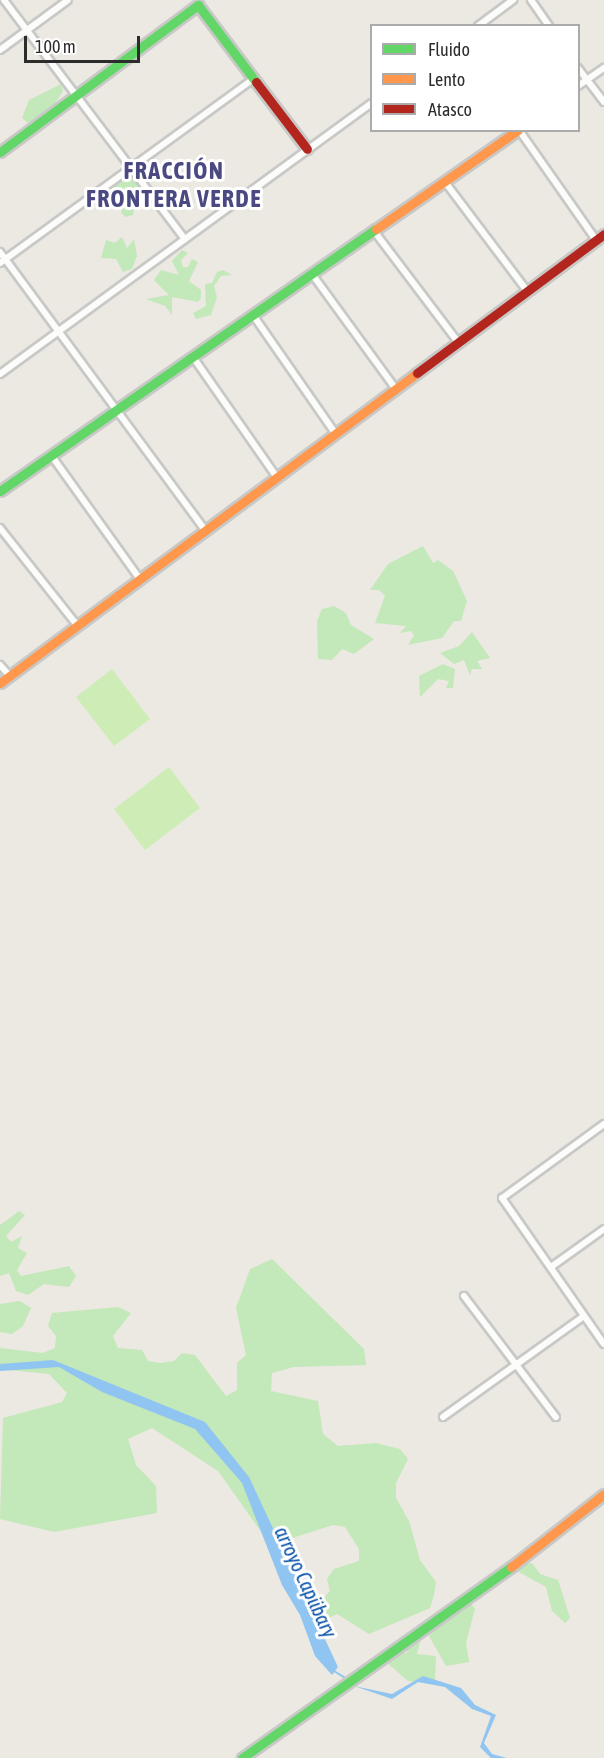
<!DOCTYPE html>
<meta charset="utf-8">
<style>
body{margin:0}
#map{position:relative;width:604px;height:1758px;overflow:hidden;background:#ebe9e2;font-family:"Asap Condensed",sans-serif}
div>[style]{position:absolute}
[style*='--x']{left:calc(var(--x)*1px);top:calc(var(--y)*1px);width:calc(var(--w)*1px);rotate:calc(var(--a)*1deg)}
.green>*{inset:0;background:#c3e8b9}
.pitch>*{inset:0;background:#ceedb6}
.water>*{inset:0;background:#91c5f1}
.stream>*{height:2px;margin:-1px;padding:0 1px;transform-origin:1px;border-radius:1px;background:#91c5f1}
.roads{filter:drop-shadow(2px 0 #c8c8c7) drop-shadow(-2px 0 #c8c8c7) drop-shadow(0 2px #c8c8c7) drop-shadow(0 -2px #c8c8c7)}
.street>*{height:6px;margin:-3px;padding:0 3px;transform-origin:3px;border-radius:3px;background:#fcfcfb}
.fast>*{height:9px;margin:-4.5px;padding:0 4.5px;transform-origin:4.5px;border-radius:4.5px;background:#63d668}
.slow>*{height:9px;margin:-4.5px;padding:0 4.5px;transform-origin:4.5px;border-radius:4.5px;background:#ff974d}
.jam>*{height:9px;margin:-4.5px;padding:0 4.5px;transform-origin:4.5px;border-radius:4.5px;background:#b3261e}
span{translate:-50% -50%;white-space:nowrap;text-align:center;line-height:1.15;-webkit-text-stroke:6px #fff;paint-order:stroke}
.water-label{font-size:20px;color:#0550a8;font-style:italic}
.district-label{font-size:24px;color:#4a4981;font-weight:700;letter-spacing:1.5px}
.legend{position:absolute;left:370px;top:24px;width:210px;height:108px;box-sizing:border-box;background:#fff;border:2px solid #ababab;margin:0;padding:8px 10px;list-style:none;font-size:18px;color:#2c2c2c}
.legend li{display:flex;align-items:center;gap:12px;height:30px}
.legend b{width:30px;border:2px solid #ababab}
.scale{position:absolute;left:24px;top:36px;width:116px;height:27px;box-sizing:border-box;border:3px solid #2c2c2c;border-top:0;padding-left:8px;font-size:18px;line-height:21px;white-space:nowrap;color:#2c2c2c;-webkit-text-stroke:4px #fff;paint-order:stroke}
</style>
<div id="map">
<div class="green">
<i style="clip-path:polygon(61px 84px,63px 91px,52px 108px,28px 123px,22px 118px,29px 100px)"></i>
<i style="clip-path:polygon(130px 178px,137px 179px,147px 198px,135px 198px,133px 215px,126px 217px,121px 213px,125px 197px,107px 200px,114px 186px)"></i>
<i style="clip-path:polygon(122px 237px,127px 248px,134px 239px,137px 256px,132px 269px,123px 272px,116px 259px,101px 258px,106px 240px,115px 243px)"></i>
<i style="clip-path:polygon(182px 250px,188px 253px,181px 260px,183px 267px,188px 267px,192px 259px,198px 262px,189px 281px,201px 290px,201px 298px,198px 302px,172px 297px,172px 315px,165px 306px,146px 299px,169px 295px,154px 280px,161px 270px,179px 275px,172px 261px)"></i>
<i style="clip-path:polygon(223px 270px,232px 275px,221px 276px,214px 286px,217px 297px,211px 315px,196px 319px,193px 313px,206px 306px,205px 284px,212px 283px,217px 272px)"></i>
<i style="clip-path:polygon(423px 546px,433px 563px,438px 560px,453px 571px,467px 601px,461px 621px,454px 621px,442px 638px,408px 645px,414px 635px,411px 631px,400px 633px,406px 626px,375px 623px,385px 596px,379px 590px,370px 590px,388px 564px)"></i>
<i style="clip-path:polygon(334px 606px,346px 613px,351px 625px,374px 639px,354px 654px,342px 649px,332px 660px,318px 659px,317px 621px,322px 609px)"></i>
<i style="clip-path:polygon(472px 632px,490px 658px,477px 661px,482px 669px,472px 669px,470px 675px,464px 660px,454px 664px,440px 653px,459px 646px)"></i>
<i style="clip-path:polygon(443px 664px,455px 669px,453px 688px,446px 688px,449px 681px,438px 679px,420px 697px,419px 676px)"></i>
<i style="clip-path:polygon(19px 1211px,25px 1215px,6px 1236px,11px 1242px,22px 1236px,18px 1248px,27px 1253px,17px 1270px,21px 1276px,69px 1266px,76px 1276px,69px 1287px,44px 1284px,28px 1295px,16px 1291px,9px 1273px,0 1276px,0 1225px)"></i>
<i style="clip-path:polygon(272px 1259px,364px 1349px,366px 1365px,294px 1367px,272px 1373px,271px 1391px,318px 1401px,323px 1434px,338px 1446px,376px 1443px,400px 1449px,408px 1459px,396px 1483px,396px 1498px,409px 1521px,420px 1560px,436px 1582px,434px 1595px,430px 1608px,369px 1634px,337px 1614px,325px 1620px,320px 1632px,312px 1622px,312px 1610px,330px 1591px,327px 1579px,334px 1569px,359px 1561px,359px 1549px,345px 1527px,333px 1525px,286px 1540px,262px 1533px,218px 1471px,152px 1428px,128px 1439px,136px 1465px,156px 1486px,157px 1513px,54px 1532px,0 1519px,3px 1418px,62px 1402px,67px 1393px,49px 1374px,9px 1370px,0 1364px,0 1348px,43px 1353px,55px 1348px,56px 1336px,48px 1326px,52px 1313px,118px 1307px,131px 1313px,113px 1336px,118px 1348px,142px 1350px,148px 1361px,161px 1363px,174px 1361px,182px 1353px,195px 1355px,226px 1396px,237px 1390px,237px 1363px,246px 1355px,236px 1308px,250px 1269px)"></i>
<i style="clip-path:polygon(20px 1301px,31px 1308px,23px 1326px,12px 1334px,0 1332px,0 1304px)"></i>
<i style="clip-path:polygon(532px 1563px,540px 1574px,558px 1580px,570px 1618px,565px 1623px,552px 1611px,546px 1587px,517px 1571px,518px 1565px)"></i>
<i style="clip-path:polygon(470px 1602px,475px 1609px,466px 1643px,469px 1662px,446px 1666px,429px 1636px,446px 1616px)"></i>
<i style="clip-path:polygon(415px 1638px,420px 1642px,417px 1654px,436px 1656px,435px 1680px,428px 1683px,408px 1681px,385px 1661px,394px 1652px,406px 1653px)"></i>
</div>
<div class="pitch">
<i style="clip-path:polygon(112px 669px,150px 719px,114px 746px,76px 697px)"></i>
<i style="clip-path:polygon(169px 767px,200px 808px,145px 850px,114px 809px)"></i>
</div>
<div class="water">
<i style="clip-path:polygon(53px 1360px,205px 1422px,249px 1477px,338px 1667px,332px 1675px,315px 1656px,300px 1615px,282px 1585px,242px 1483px,195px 1429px,102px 1392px,59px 1367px,0 1371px,0 1364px)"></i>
<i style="clip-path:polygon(423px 1676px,461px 1688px,475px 1705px,496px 1715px,484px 1743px,492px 1754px,507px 1758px,491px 1758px,480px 1747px,491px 1716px,472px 1709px,445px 1687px,418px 1682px,392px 1699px,354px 1686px,392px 1694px)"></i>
</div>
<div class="stream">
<i style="--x:334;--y:1671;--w:15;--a:32"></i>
</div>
<div class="roads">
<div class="street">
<i style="--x:4;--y:0;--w:300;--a:52.9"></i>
<i style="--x:531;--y:0;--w:32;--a:55"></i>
<i style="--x:478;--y:26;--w:44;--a:-36.6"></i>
<i style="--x:0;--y:50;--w:84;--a:-36.3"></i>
<i style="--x:578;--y:68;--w:43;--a:52.6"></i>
<i style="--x:578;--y:86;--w:32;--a:-35"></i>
<i style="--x:519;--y:130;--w:134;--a:55"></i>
<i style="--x:445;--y:182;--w:136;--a:53"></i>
<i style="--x:374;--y:231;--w:139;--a:52.9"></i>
<i style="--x:0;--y:252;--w:344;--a:53.6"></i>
<i style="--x:0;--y:263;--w:315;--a:-36"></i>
<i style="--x:312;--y:274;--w:141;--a:53.9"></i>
<i style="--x:253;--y:315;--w:144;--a:55.2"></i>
<i style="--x:193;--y:357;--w:145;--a:55.1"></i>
<i style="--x:0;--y:374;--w:460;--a:-36.1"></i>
<i style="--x:51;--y:455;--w:151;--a:54.4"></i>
<i style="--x:0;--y:528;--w:124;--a:51.6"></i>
<i style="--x:0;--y:665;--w:15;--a:48"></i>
<i style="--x:604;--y:1124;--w:126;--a:144"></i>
<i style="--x:502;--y:1198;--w:178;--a:55.1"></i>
<i style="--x:551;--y:1267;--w:65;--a:-35.6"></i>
<i style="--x:464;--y:1296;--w:152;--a:52.8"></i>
<i style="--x:443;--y:1417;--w:173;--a:-35.6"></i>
</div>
<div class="fast">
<i style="--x:0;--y:152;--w:247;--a:-36.6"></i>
<i style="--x:198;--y:5;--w:96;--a:53"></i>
<i style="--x:0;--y:491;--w:458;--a:-34.9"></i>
<i style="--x:242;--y:1758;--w:330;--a:-35.4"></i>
</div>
<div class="slow">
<i style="--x:376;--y:229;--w:173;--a:-34.9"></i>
<i style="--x:0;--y:683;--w:520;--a:-36.63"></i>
<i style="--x:511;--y:1567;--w:118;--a:-38.1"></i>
</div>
<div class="jam">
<i style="--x:256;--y:82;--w:84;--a:52.7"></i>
<i style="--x:417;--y:373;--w:233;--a:-36.6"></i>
</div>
</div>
<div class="water-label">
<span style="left:306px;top:1582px;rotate:65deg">arroyo Capiibary</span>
</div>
<div class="district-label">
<span style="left:174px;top:185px">FRACCIÓN<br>FRONTERA VERDE</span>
</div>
<ul class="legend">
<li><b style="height:8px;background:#63d668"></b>Fluido</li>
<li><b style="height:8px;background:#ff974d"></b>Lento</li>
<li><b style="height:8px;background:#b3261e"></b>Atasco</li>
</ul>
<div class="scale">100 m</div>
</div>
